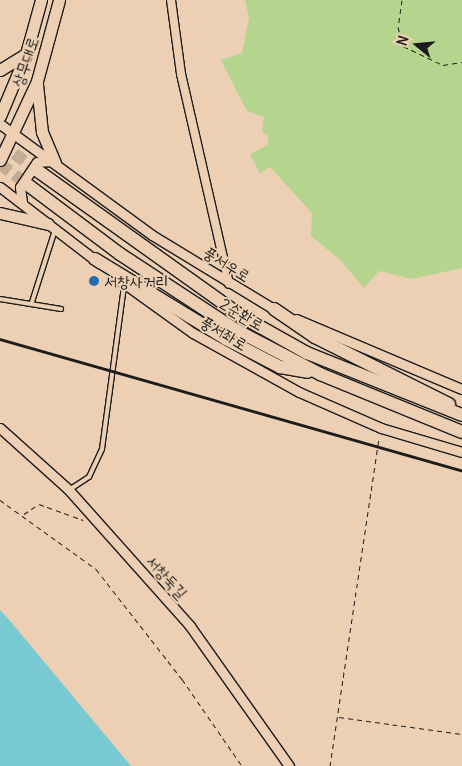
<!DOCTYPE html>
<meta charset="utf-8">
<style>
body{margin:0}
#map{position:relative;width:462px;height:766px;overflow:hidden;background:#edd0b3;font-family:Delius,"Poor Story",sans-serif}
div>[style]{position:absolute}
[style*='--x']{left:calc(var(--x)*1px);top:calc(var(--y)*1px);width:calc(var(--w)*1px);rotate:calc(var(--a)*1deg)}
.green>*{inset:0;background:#b5d58f}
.water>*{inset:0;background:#79c9d3}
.trunk-tunnel>*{height:12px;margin-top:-6px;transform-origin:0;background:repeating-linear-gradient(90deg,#c3ac95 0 12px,transparent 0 18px)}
.path>*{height:1px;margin-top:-0.5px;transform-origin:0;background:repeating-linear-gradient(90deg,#1c1c1c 0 5px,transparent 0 9px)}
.roads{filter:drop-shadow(1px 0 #1c1c1c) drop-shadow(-1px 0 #1c1c1c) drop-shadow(0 1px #1c1c1c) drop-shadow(0 -1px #1c1c1c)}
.service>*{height:4px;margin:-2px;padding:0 2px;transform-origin:2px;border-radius:2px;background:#edd0b3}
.minor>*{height:8px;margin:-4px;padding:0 4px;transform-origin:4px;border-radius:4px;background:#edd0b3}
.tertiary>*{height:9px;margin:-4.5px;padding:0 4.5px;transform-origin:4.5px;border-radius:4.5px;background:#edd0b3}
.primary>*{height:11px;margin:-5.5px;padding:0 5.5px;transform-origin:5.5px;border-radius:5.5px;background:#edd0b3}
.trunk>*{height:12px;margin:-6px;padding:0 6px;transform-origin:6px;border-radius:6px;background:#edd0b3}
.rail>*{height:2.5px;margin:-1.25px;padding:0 1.25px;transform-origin:1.25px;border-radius:1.25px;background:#1c1c1c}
.dots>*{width:14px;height:14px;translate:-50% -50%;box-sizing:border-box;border:2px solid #edd0b3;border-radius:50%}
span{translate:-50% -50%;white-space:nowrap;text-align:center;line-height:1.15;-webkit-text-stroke:4px #edd0b3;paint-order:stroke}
.street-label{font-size:16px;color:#1c1c1c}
.poi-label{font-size:16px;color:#1c1c1c}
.left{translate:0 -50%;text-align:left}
.north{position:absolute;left:392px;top:20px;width:50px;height:50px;-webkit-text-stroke:4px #edd0b3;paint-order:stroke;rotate:287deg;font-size:14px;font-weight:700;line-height:20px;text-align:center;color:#1c1c1c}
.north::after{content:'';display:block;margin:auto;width:18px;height:22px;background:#1c1c1c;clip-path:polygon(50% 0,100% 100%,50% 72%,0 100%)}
</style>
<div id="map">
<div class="green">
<i style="clip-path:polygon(245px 0,462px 0,462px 268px,412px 279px,379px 271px,364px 288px,340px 260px,311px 236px,312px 213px,270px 167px,260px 174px,250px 154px,268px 145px,268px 135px,262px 132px,264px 117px,247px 111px,221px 60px,242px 53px,249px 18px)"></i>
</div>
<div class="water">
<i style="clip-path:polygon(0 610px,11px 622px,131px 766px,0 766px)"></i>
</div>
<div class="trunk-tunnel">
<i style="--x:0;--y:143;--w:47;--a:36.4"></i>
<i style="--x:0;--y:164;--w:35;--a:37"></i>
</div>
<div class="path">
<i style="--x:402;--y:0;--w:27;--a:98"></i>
<i style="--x:398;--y:27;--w:20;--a:75"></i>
<i style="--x:403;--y:46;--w:44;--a:25.4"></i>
<i style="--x:443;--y:65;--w:19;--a:-9"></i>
<i style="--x:0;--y:500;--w:118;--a:35.7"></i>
<i style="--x:96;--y:569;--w:140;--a:52"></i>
<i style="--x:182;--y:679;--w:106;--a:55.4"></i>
<i style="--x:24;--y:514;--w:18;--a:-34"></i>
<i style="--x:39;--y:504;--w:47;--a:20"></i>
<i style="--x:339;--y:717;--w:124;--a:7.9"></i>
<i style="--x:330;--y:766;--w:332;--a:-81.5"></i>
</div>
<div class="roads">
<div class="service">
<i style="--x:0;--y:299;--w:62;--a:9.3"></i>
<i style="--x:32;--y:302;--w:76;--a:-72.3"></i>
<i style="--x:69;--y:490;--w:24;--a:-33"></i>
<i style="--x:89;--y:477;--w:31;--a:-65"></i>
<i style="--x:102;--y:449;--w:164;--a:-82.3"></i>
</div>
<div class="minor">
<i style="--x:171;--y:0;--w:75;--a:82.3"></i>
<i style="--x:181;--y:74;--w:215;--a:77.1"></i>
</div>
<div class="tertiary">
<i style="--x:0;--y:124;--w:188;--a:36.1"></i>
<i style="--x:152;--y:235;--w:146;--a:31.3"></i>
<i style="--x:0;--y:187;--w:125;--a:37.5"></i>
<i style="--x:22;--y:202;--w:15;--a:-98"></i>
<i style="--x:20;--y:187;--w:30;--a:-56"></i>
<i style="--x:37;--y:162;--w:15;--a:-4"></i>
<i style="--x:118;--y:279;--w:92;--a:35.8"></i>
<i style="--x:193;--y:333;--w:121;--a:29.1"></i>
<i style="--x:299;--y:392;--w:90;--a:23.7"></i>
<i style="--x:381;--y:428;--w:84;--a:16.5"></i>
<i style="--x:296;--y:319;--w:180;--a:22.9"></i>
<i style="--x:0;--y:428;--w:93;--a:41.9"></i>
<i style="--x:69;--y:490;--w:182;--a:48.3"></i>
<i style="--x:190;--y:626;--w:171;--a:54.7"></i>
</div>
<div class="primary">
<i style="--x:0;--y:70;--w:31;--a:-32"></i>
<i style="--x:37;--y:84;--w:48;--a:84.1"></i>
<i style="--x:42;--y:132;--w:33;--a:67"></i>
<i style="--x:0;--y:116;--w:67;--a:-67.2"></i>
<i style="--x:26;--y:54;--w:56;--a:-74.5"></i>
<i style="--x:0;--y:160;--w:87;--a:-64.9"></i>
<i style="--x:37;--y:81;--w:84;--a:-74.8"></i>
<i style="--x:0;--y:213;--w:49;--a:12.9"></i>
</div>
<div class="trunk">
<i style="--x:38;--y:171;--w:249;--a:35.5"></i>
<i style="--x:241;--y:316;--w:76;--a:29.3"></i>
<i style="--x:307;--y:353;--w:167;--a:21.8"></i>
<i style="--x:28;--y:185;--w:115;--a:36.9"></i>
<i style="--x:120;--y:254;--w:139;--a:33.2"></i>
<i style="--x:236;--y:330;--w:95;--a:27.6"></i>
<i style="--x:320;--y:374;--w:153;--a:22.2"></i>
<i style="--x:95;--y:259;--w:153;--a:31.4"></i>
<i style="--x:226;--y:339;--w:61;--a:27.4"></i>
<i style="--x:280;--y:367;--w:28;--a:10"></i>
<i style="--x:274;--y:309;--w:50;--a:34.3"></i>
<i style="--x:315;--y:337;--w:150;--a:26.6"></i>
</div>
</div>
<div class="rail">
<i style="--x:0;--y:339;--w:480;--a:15.9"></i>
</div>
<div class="dots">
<i style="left:94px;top:281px;background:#1f6fb2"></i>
</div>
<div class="street-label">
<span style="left:25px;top:62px;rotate:-71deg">상무대로</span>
<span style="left:227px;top:264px;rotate:32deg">풍서우로</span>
<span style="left:242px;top:314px;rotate:30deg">2순환로</span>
<span style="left:224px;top:333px;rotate:31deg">풍서좌로</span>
<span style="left:167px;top:577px;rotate:48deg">서창둑길</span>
</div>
<div class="poi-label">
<span class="left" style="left:104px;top:281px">서창사거리</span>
</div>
<div class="north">N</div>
</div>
